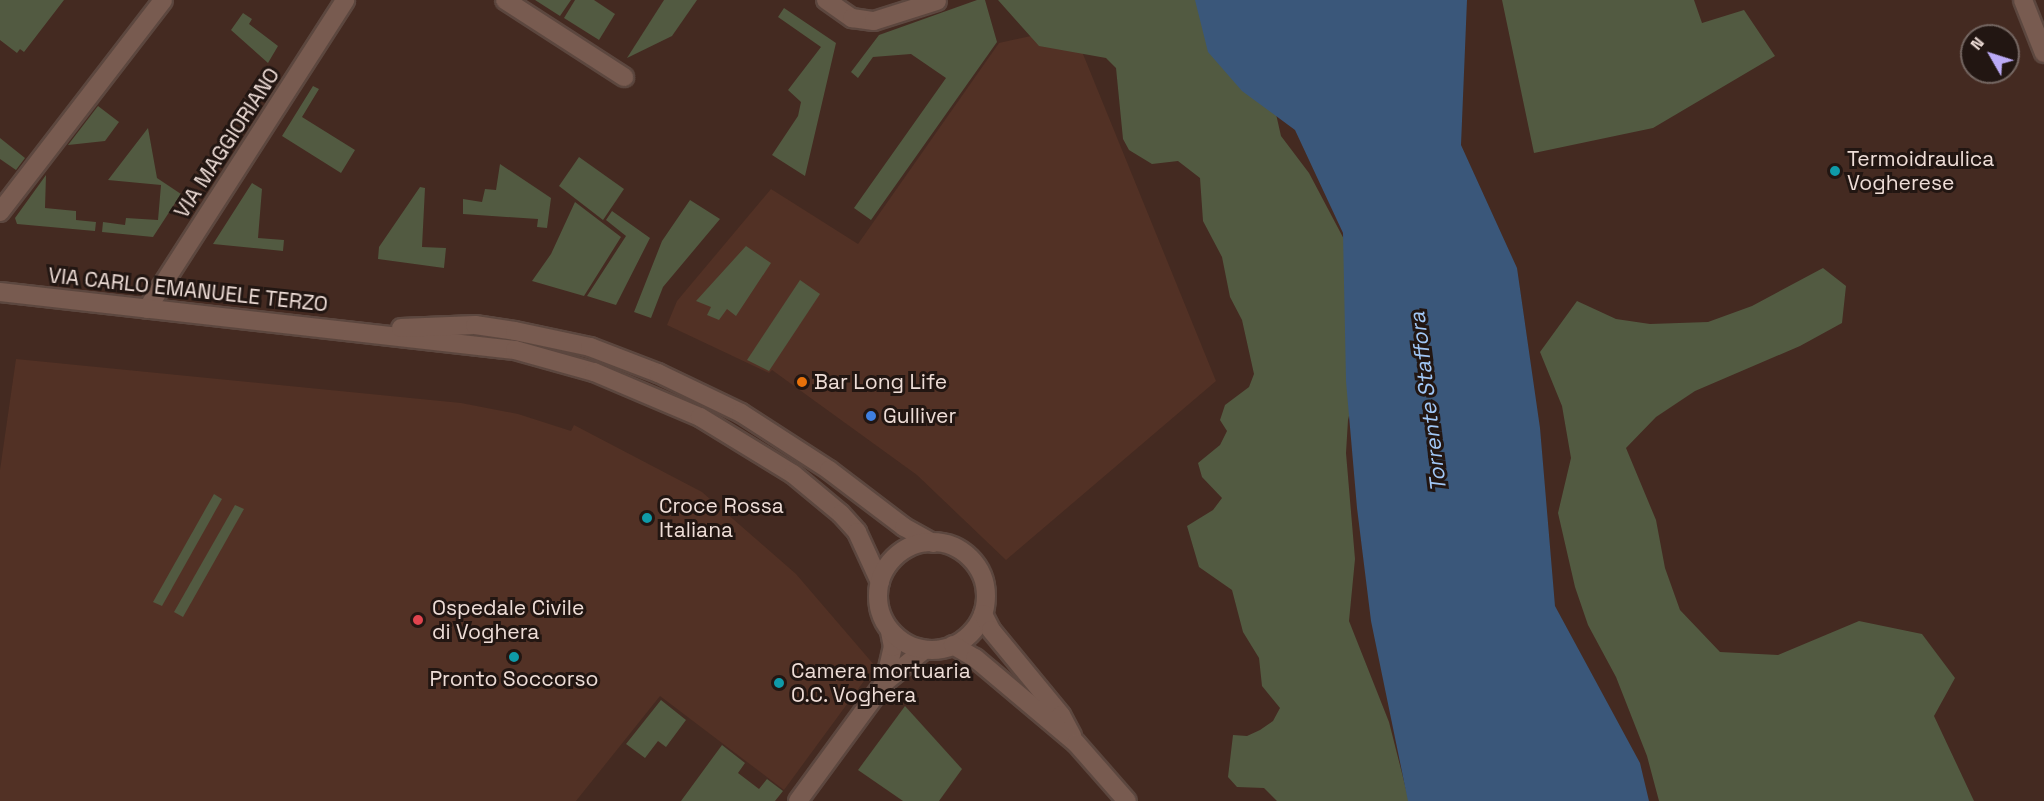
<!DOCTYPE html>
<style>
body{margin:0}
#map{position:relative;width:2044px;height:801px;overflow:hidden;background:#442a21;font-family:"Space Grotesk",sans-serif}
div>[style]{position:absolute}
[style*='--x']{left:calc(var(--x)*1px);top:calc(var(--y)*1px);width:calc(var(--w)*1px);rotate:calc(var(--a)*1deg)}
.built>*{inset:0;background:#523125}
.green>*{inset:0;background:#525a41}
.water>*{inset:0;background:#3a577a}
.roads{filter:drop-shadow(2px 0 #5c473f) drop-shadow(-2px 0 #5c473f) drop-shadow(0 2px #5c473f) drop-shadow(0 -2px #5c473f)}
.street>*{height:18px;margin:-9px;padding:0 9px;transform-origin:9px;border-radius:9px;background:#785b50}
.secondary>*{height:18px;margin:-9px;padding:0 9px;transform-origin:9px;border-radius:9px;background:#785b50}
.secondary>.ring{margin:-9px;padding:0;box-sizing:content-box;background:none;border:18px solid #785b50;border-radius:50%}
.dots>*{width:16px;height:16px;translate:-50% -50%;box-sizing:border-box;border:3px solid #221612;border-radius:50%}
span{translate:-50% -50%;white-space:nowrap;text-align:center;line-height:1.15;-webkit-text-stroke:6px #221612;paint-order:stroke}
.street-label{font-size:21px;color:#eeddd7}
.poi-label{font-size:21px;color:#eeddd7}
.left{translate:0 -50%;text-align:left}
.water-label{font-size:22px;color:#a2c8f7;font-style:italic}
.north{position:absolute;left:1960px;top:24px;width:60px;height:60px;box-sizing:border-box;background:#221612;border:2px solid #746661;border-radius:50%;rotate:309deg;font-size:16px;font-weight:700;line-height:24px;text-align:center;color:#eeddd7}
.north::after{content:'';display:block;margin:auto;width:21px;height:27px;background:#bbaaf6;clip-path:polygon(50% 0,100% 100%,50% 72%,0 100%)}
</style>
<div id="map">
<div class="built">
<i style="clip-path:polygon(1072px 27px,1216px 381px,1006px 560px,917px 475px,772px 370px,769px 373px,667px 325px,677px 301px,771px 189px,858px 244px,999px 43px)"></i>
<i style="clip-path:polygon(16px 359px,461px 403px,518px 414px,571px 431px,574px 425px,702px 492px,796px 574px,875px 666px,784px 790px,660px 696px,576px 801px,0 801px,0 470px)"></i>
</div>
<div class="green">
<i style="clip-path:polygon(0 0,64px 0,24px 52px,20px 49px,17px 53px,0 40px)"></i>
<i style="clip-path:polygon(535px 0,571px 0,560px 16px)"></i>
<i style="clip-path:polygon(575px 0,594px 0,615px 14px,599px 40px,564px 18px)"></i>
<i style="clip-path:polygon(664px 0,697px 0,672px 36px,627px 58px)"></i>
<i style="clip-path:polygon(977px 0,985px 0,997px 42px,871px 220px,854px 208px,946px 78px,911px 54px,873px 57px,858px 78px,851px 72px,879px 35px)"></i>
<i style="clip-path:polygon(998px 0,1223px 0,1276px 114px,1281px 136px,1309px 173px,1346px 243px,1356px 388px,1348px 420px,1346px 453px,1355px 559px,1349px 621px,1389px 722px,1409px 801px,1277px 801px,1264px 788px,1237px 787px,1228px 777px,1233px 735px,1247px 736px,1260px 730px,1273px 721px,1280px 708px,1262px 686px,1259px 658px,1243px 632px,1232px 590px,1199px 567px,1187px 526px,1213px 510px,1222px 498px,1202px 477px,1198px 463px,1220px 445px,1227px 431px,1220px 420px,1225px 405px,1249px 387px,1254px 374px,1242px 320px,1230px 297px,1222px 257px,1203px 221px,1200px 178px,1178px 161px,1152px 164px,1129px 150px,1123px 139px,1116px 68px,1106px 58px,1039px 46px)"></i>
<i style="clip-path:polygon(1502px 0,1694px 0,1702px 23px,1744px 10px,1775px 56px,1653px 128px,1534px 153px)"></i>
<i style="clip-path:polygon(784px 8px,836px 43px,805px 176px,772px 155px,798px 116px,801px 102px,788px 90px,821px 47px,778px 17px)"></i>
<i style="clip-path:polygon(243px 13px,252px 19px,249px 24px,278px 46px,268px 63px,231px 30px)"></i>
<i style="clip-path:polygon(313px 86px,319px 89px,302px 117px,355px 150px,341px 173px,282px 136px)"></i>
<i style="clip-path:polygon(98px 106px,119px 122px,105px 141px,68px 145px)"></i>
<i style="clip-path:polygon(148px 128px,157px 178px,181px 194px,153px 237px,102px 232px,103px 222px,125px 225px,126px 218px,158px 220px,161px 185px,108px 180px)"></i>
<i style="clip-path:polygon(0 138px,25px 158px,16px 170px,0 159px)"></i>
<i style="clip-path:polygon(579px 157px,624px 189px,603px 220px,559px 186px)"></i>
<i style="clip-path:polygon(500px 164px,551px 198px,547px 228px,537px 227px,538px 219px,463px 214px,463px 199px,482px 202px,485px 189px,496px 190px)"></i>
<i style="clip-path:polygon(46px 175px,45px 208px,76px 211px,76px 220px,96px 222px,95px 231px,17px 224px,15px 218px)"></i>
<i style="clip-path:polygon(252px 183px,262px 189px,258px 238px,284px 240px,283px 251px,213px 244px)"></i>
<i style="clip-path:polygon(420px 187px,425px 188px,422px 247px,446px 248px,444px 268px,378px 259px,379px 247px)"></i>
<i style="clip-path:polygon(690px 200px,720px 219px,663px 287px,651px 318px,634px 312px,662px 241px)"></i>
<i style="clip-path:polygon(575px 202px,621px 237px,584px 296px,532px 281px,551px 254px)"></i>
<i style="clip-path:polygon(612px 211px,650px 238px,616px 305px,587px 296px,626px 236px,606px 220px)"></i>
<i style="clip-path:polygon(746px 246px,771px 263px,736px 316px,727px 309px,719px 320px,707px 315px,711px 307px,696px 301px)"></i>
<i style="clip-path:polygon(1823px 268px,1846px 286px,1842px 323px,1800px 346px,1695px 391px,1656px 417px,1626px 448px,1656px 520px,1665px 568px,1680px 610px,1720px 652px,1778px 655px,1859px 621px,1922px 634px,1955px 678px,1934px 716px,1974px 801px,1659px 801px,1647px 756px,1616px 677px,1588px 625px,1575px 587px,1558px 513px,1571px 458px,1562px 406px,1540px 352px,1577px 301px,1616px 319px,1650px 324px,1708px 322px,1752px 306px)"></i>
<i style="clip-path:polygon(800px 280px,820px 294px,769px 371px,747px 360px)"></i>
<i style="clip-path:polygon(214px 494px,222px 499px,162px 606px,153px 602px)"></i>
<i style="clip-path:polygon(235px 505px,244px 509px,183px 617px,174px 612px)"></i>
<i style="clip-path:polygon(661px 700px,686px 720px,666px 747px,658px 741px,645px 758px,626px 744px)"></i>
<i style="clip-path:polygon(905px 706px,962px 769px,939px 801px,903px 801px,858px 770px)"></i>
<i style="clip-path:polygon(722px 745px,745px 763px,738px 773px,759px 789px,767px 779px,783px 791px,775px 801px,681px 801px)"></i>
</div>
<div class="water">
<i style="clip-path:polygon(1195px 0,1467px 0,1461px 145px,1517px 268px,1540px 428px,1555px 606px,1640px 763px,1649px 801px,1408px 801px,1371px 621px,1357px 508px,1346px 381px,1343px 233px,1295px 130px,1242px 91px,1208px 52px)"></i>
</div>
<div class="roads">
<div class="street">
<i style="--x:505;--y:0;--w:142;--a:32.9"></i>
<i style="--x:826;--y:0;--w:32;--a:35"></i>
<i style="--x:852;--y:18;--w:22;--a:8"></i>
<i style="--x:874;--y:21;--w:66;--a:-17.6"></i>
<i style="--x:2023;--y:0;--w:57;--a:68.4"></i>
<i style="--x:0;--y:212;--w:267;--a:-52.4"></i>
<i style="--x:147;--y:309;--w:367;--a:-57.3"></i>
<i style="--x:885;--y:681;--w:35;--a:-77"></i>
<i style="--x:893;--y:647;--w:16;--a:-101"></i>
<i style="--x:798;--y:801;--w:147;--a:-53.8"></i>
<i style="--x:885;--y:682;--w:50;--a:-39.4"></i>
</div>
<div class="secondary">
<i style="--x:0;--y:292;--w:518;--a:6.43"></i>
<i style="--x:515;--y:350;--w:82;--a:15.6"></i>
<i style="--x:594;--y:372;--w:115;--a:23"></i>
<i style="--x:700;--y:417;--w:109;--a:31.5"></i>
<i style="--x:793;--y:474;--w:62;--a:39.8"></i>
<i style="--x:841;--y:514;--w:24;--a:48"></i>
<i style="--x:857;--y:532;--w:55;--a:65.3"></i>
<i style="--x:401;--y:328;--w:74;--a:-2.3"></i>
<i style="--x:475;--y:325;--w:40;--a:8.5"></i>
<i style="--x:515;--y:331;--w:77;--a:12"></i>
<i style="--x:590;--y:347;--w:73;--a:20.9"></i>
<i style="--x:658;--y:373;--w:92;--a:25.7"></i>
<i style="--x:741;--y:413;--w:105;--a:32.9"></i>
<i style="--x:829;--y:470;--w:94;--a:37.2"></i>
<i style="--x:904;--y:527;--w:33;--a:29"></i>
<i class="ring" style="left:878px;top:542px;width:90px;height:90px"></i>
<i style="--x:983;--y:614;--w:18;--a:63"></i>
<i style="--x:991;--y:630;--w:110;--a:50.5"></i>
<i style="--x:1061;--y:715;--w:24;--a:62"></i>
<i style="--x:953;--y:645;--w:26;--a:31"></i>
<i style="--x:975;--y:658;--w:132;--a:40.1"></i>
<i style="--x:1076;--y:743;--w:77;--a:48.7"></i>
</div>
</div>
<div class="dots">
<i style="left:1835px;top:171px;background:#0f9aa8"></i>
<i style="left:802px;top:382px;background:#e8710a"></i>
<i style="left:871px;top:416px;background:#3f7fe0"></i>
<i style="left:647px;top:518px;background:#0f9aa8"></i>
<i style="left:418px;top:620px;background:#e0444e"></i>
<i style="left:514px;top:657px;background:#0f9aa8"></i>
<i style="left:779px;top:683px;background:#0f9aa8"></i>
</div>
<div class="street-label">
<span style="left:227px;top:143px;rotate:-57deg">VIA MAGGIORIANO</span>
<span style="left:188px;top:290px;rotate:6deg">VIA CARLO EMANUELE TERZO</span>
</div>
<div class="poi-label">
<span class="left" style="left:1847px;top:171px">Termoidraulica<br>Vogherese</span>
<span class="left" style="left:814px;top:382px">Bar Long Life</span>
<span class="left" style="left:883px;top:416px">Gulliver</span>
<span class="left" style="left:659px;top:518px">Croce Rossa<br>Italiana</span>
<span class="left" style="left:432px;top:620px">Ospedale Civile<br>di Voghera</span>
<span class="left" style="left:791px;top:683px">Camera mortuaria<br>O.C. Voghera</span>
<span style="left:514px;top:679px">Pronto Soccorso</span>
</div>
<div class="water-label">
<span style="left:1428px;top:402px;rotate:-97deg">Torrente Staffora</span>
</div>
<div class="north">N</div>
</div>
